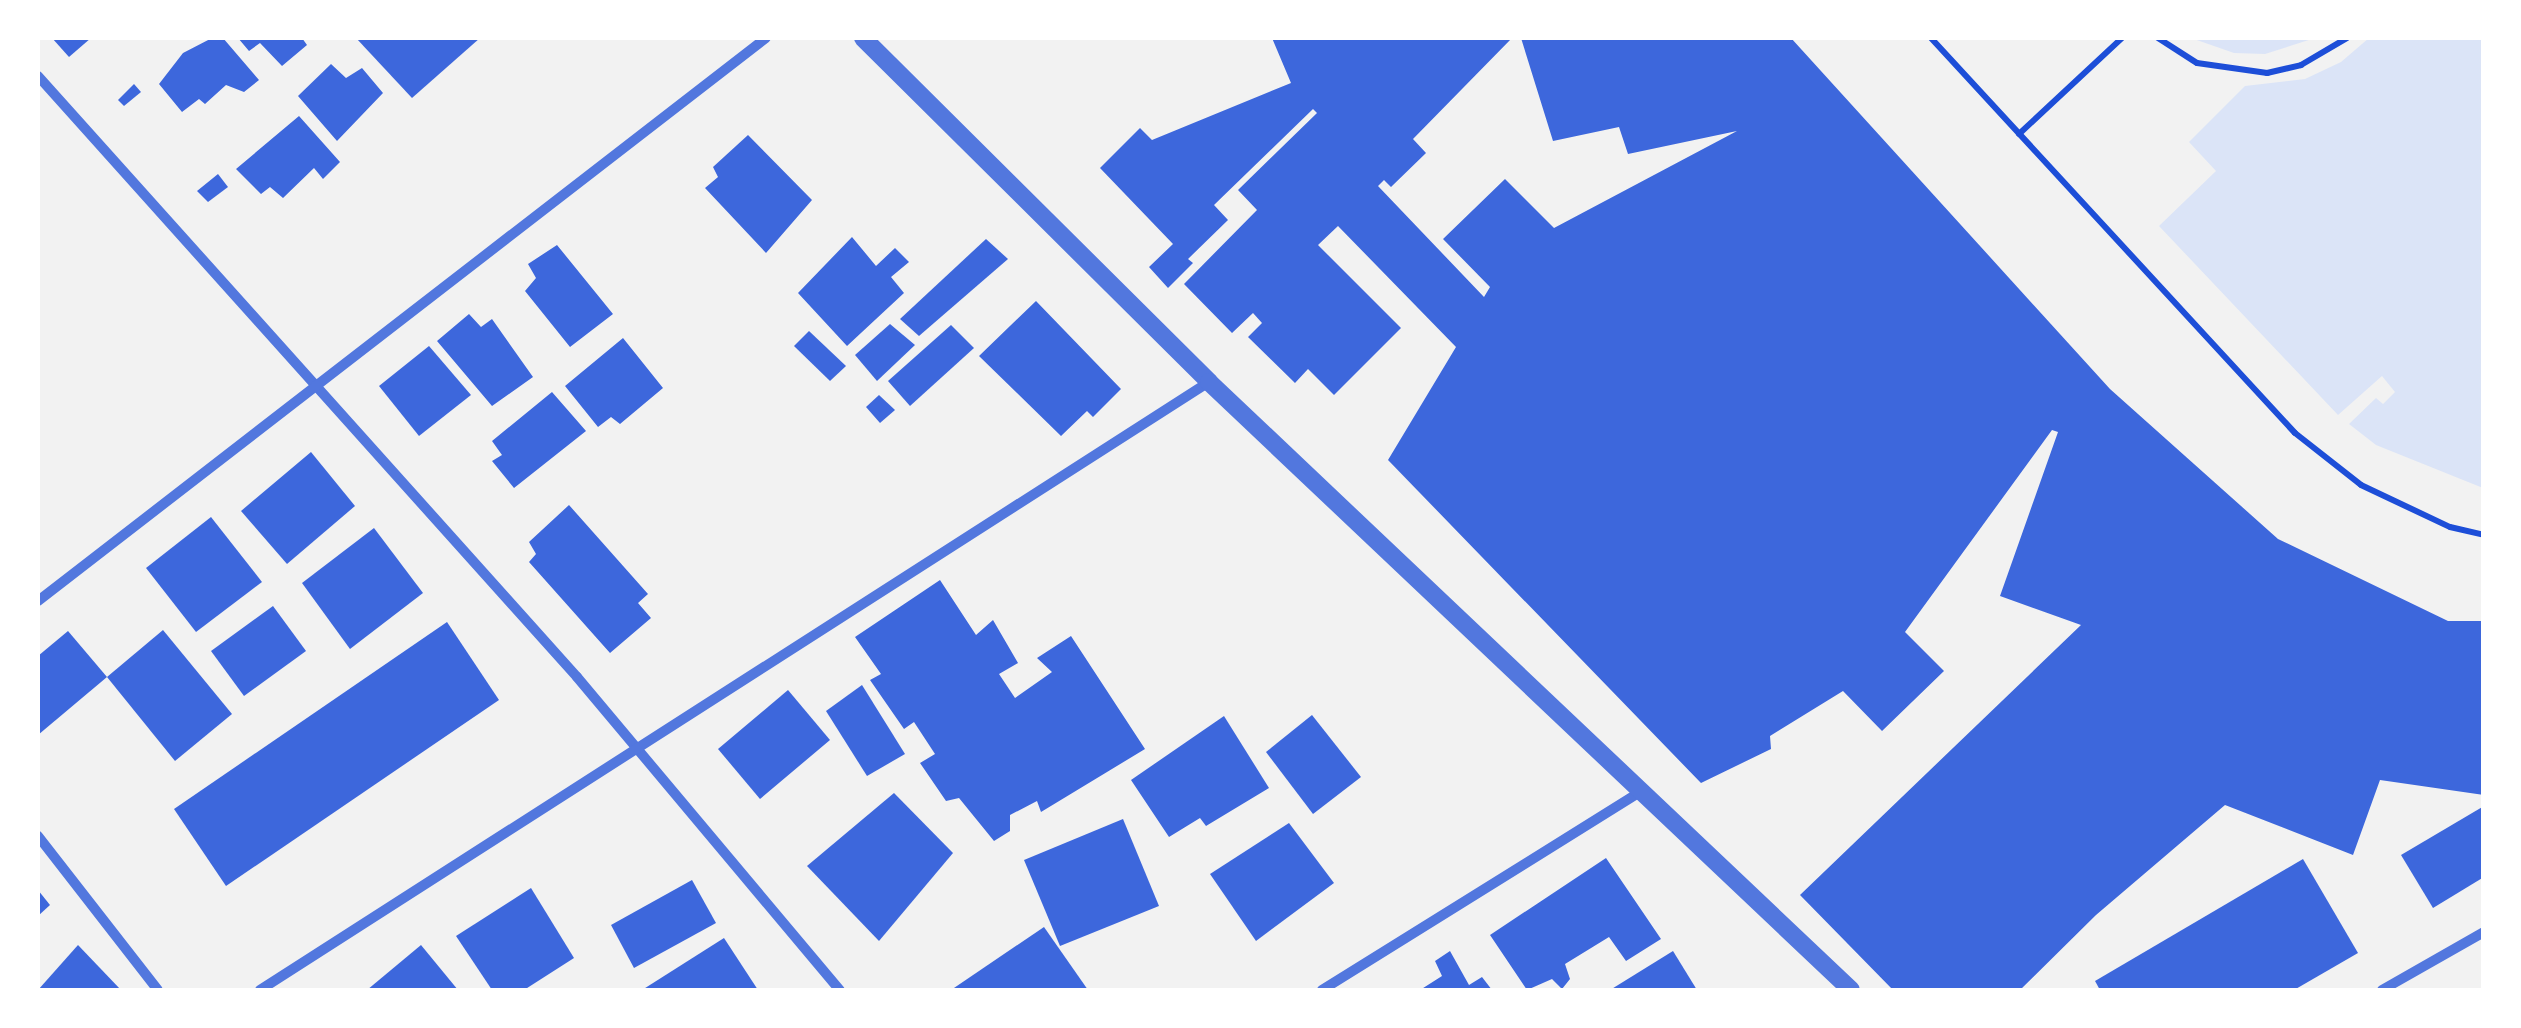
<!DOCTYPE html>
<style>
body{margin:0}
#map{position:relative;width:2521px;height:1028px;overflow:hidden;background:#f2f2f2;font-family:"Libre Baskerville",serif}
div>[style]{position:absolute}
[style*='--x']{left:calc(var(--x)*1px);top:calc(var(--y)*1px);width:calc(var(--w)*1px);rotate:calc(var(--a)*1deg)}
.green>*{inset:0;background:#dbe4f7}
.building>*{inset:0;background:#3d67dc}
.path>*{height:6px;margin:-3px;padding:0 3px;transform-origin:3px;border-radius:3px;background:#1d4ed8}
.minor>*{height:10px;margin:-5px;padding:0 5px;transform-origin:5px;border-radius:5px;background:#5277de}
.tertiary>*{height:18px;margin:-9px;padding:0 9px;transform-origin:9px;border-radius:9px;background:#5277de}
span{translate:-50% -50%;white-space:nowrap;text-align:center;line-height:1.15;-webkit-text-stroke:10px #fff;paint-order:stroke}
.frame{position:absolute;inset:0;border:40px solid #fff;pointer-events:none}
</style>
<div id="map">
<div class="green">
<i style="clip-path:polygon(2191px 38px,2315px 38px,2265px 54px,2234px 53px)"></i>
<i style="clip-path:polygon(2369px 38px,2483px 38px,2483px 488px,2376px 445px,2349px 424px,2376px 398px,2383px 404px,2395px 392px,2382px 376px,2338px 415px,2159px 226px,2216px 171px,2189px 142px,2245px 86px,2305px 79px,2341px 62px)"></i>
</div>
<div class="building">
<i style="clip-path:polygon(52px 38px,91px 38px,69px 57px)"></i>
<i style="clip-path:polygon(212px 38px,223px 38px,259px 80px,244px 92px,226px 85px,205px 104px,199px 99px,182px 112px,159px 84px,183px 53px)"></i>
<i style="clip-path:polygon(238px 38px,302px 38px,307px 45px,282px 66px,260px 43px,249px 51px)"></i>
<i style="clip-path:polygon(356px 38px,480px 38px,412px 98px)"></i>
<i style="clip-path:polygon(1272px 38px,1512px 38px,1413px 139px,1426px 153px,1391px 187px,1384px 180px,1378px 186px,1484px 297px,1490px 287px,1443px 239px,1505px 179px,1554px 228px,1737px 131px,1628px 154px,1619px 127px,1553px 141px,1521px 38px,1791px 38px,2110px 389px,2278px 539px,2448px 621px,2484px 621px,2484px 795px,2380px 780px,2353px 855px,2225px 805px,2096px 915px,2020px 990px,1893px 990px,1800px 895px,2081px 625px,2000px 596px,2058px 432px,2052px 430px,1905px 632px,1944px 671px,1882px 731px,1843px 691px,1770px 736px,1771px 749px,1701px 783px,1388px 460px,1456px 347px,1338px 226px,1318px 245px,1401px 328px,1334px 395px,1308px 369px,1295px 383px,1248px 337px,1262px 323px,1253px 313px,1232px 333px,1184px 284px,1257px 210px,1238px 190px,1317px 113px,1313px 109px,1214px 205px,1228px 220px,1188px 259px,1193px 263px,1168px 288px,1149px 267px,1173px 244px,1100px 168px,1140px 128px,1152px 140px,1291px 83px)"></i>
<i style="clip-path:polygon(331px 64px,346px 78px,362px 68px,383px 93px,337px 141px,298px 96px)"></i>
<i style="clip-path:polygon(134px 84px,141px 92px,124px 106px,118px 100px)"></i>
<i style="clip-path:polygon(299px 116px,340px 162px,323px 179px,314px 168px,283px 198px,270px 187px,261px 194px,236px 169px)"></i>
<i style="clip-path:polygon(748px 135px,812px 200px,766px 253px,705px 188px,718px 177px,713px 167px)"></i>
<i style="clip-path:polygon(218px 174px,228px 187px,208px 202px,197px 191px)"></i>
<i style="clip-path:polygon(852px 237px,876px 266px,895px 248px,909px 262px,891px 277px,904px 293px,847px 346px,798px 293px)"></i>
<i style="clip-path:polygon(986px 239px,1008px 259px,919px 336px,900px 319px)"></i>
<i style="clip-path:polygon(557px 245px,613px 314px,570px 347px,525px 291px,536px 278px,528px 264px)"></i>
<i style="clip-path:polygon(1036px 301px,1121px 389px,1093px 417px,1087px 411px,1061px 436px,979px 356px)"></i>
<i style="clip-path:polygon(469px 314px,481px 327px,492px 319px,533px 377px,492px 406px,437px 341px)"></i>
<i style="clip-path:polygon(890px 324px,915px 345px,877px 381px,855px 355px)"></i>
<i style="clip-path:polygon(951px 325px,974px 348px,910px 406px,888px 381px)"></i>
<i style="clip-path:polygon(809px 331px,846px 366px,830px 381px,794px 346px)"></i>
<i style="clip-path:polygon(623px 338px,663px 388px,620px 424px,611px 417px,598px 427px,565px 386px)"></i>
<i style="clip-path:polygon(429px 346px,471px 395px,419px 436px,379px 386px)"></i>
<i style="clip-path:polygon(552px 392px,586px 431px,514px 488px,492px 461px,502px 455px,492px 441px)"></i>
<i style="clip-path:polygon(879px 395px,895px 410px,880px 423px,866px 407px)"></i>
<i style="clip-path:polygon(311px 452px,355px 506px,287px 564px,241px 511px)"></i>
<i style="clip-path:polygon(569px 505px,648px 594px,638px 603px,651px 618px,610px 653px,529px 562px,536px 554px,529px 542px)"></i>
<i style="clip-path:polygon(211px 517px,262px 582px,196px 632px,146px 568px)"></i>
<i style="clip-path:polygon(374px 528px,423px 593px,350px 649px,302px 583px)"></i>
<i style="clip-path:polygon(940px 580px,976px 635px,993px 620px,1018px 663px,999px 674px,1015px 698px,1052px 672px,1037px 658px,1071px 636px,1145px 749px,1041px 812px,1037px 801px,1010px 815px,1010px 831px,994px 841px,959px 798px,946px 801px,920px 763px,935px 754px,914px 722px,904px 729px,870px 680px,881px 674px,855px 637px)"></i>
<i style="clip-path:polygon(273px 606px,306px 651px,244px 696px,211px 651px)"></i>
<i style="clip-path:polygon(447px 622px,499px 700px,226px 886px,174px 809px)"></i>
<i style="clip-path:polygon(163px 630px,232px 714px,175px 761px,107px 677px)"></i>
<i style="clip-path:polygon(68px 631px,107px 677px,38px 735px,38px 656px)"></i>
<i style="clip-path:polygon(862px 685px,905px 754px,867px 776px,826px 711px)"></i>
<i style="clip-path:polygon(788px 690px,830px 740px,760px 799px,718px 749px)"></i>
<i style="clip-path:polygon(1312px 715px,1361px 777px,1313px 814px,1266px 752px)"></i>
<i style="clip-path:polygon(1224px 716px,1269px 788px,1206px 826px,1200px 818px,1169px 837px,1131px 780px)"></i>
<i style="clip-path:polygon(894px 793px,953px 853px,879px 941px,807px 866px)"></i>
<i style="clip-path:polygon(2484px 806px,2484px 877px,2433px 908px,2401px 855px)"></i>
<i style="clip-path:polygon(1123px 819px,1159px 906px,1060px 946px,1024px 860px)"></i>
<i style="clip-path:polygon(1289px 823px,1334px 883px,1256px 941px,1210px 874px)"></i>
<i style="clip-path:polygon(1606px 858px,1661px 939px,1626px 961px,1609px 937px,1565px 964px,1570px 979px,1562px 989px,1552px 979px,1527px 990px,1490px 935px)"></i>
<i style="clip-path:polygon(2303px 859px,2358px 953px,2294px 990px,2100px 990px,2095px 981px)"></i>
<i style="clip-path:polygon(692px 880px,716px 923px,634px 968px,611px 925px)"></i>
<i style="clip-path:polygon(531px 888px,574px 958px,524px 990px,492px 990px,456px 936px)"></i>
<i style="clip-path:polygon(38px 890px,50px 905px,38px 916px)"></i>
<i style="clip-path:polygon(1044px 927px,1088px 990px,951px 990px)"></i>
<i style="clip-path:polygon(724px 938px,758px 990px,642px 990px)"></i>
<i style="clip-path:polygon(78px 945px,121px 990px,38px 990px)"></i>
<i style="clip-path:polygon(421px 945px,458px 990px,367px 990px)"></i>
<i style="clip-path:polygon(1450px 951px,1469px 985px,1482px 977px,1492px 990px,1420px 990px,1442px 976px,1435px 961px)"></i>
<i style="clip-path:polygon(1673px 951px,1697px 990px,1610px 990px)"></i>
</div>
<div class="path">
<i style="--x:1931;--y:38;--w:537;--a:47.34"></i>
<i style="--x:2295;--y:433;--w:84;--a:38.2"></i>
<i style="--x:2361;--y:485;--w:98;--a:25.3"></i>
<i style="--x:2450;--y:527;--w:35;--a:13"></i>
<i style="--x:2158;--y:38;--w:46;--a:32.7"></i>
<i style="--x:2197;--y:63;--w:71;--a:8.1"></i>
<i style="--x:2267;--y:73;--w:35;--a:-13"></i>
<i style="--x:2301;--y:65;--w:53;--a:-30.4"></i>
<i style="--x:2019;--y:134;--w:141;--a:-43"></i>
</div>
<div class="minor">
<i style="--x:38;--y:76;--w:807;--a:48.11"></i>
<i style="--x:577;--y:677;--w:409;--a:50"></i>
<i style="--x:38;--y:601;--w:920;--a:-37.72"></i>
<i style="--x:38;--y:836;--w:195;--a:52.1"></i>
<i style="--x:260;--y:990;--w:1127;--a:-32.65"></i>
<i style="--x:1322;--y:990;--w:375;--a:-31.9"></i>
<i style="--x:2382;--y:990;--w:117;--a:-29.6"></i>
</div>
<div class="tertiary">
<i style="--x:863;--y:38;--w:488;--a:44.8"></i>
<i style="--x:1209;--y:382;--w:884;--a:43.44"></i>
</div>
<div class="frame"></div>
</div>
